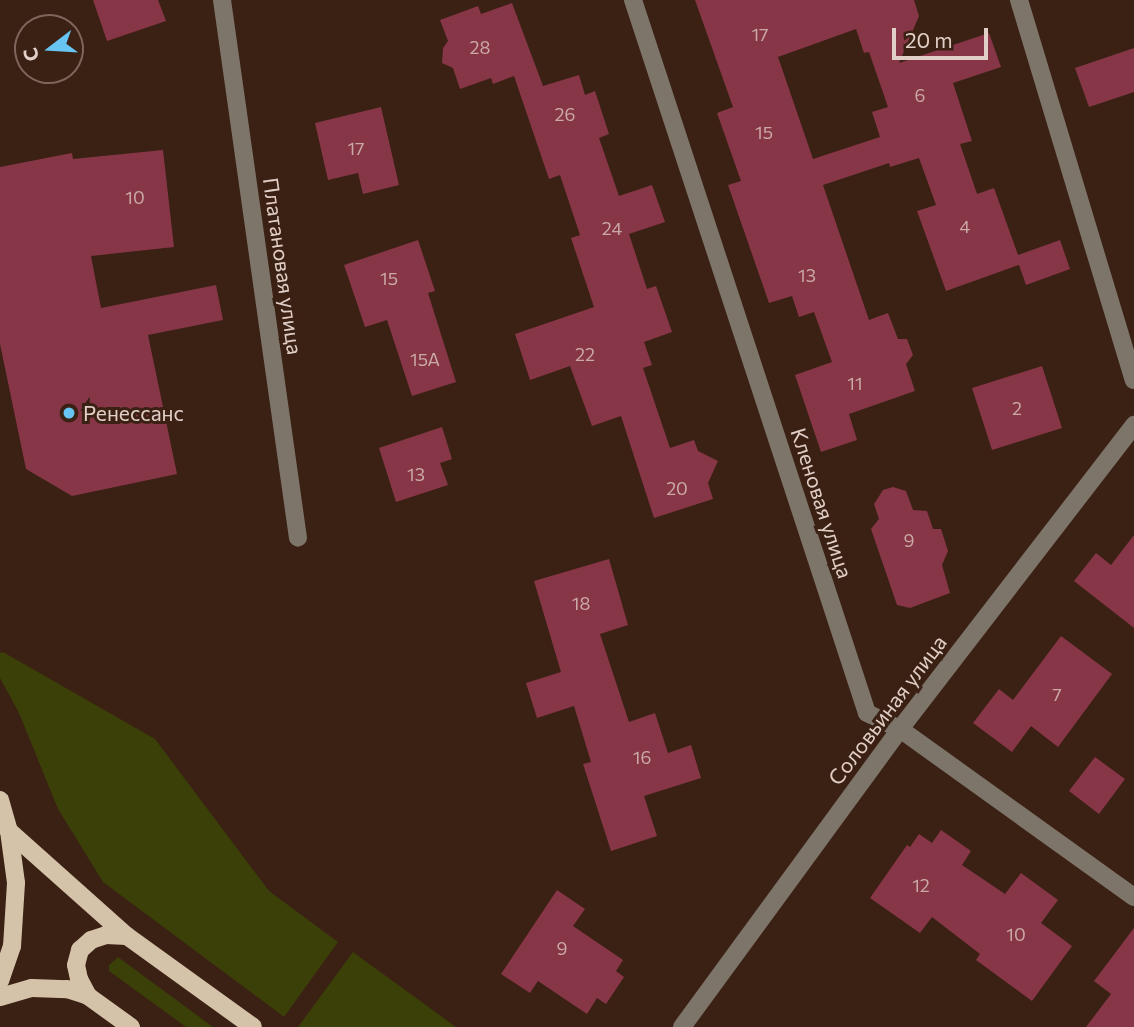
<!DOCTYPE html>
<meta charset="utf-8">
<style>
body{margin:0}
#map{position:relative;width:1134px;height:1027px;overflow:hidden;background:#3b2014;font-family:Commissioner,sans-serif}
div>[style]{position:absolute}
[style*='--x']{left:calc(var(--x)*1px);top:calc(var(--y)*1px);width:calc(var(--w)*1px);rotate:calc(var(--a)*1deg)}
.green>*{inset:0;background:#3b3f08}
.building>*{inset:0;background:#873647}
.minor>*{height:18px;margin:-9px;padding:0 9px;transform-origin:9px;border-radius:9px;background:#7d7569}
.major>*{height:18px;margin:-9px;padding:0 9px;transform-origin:9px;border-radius:9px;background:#d4c3a9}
.dots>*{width:19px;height:19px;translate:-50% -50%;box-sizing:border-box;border:4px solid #3b2014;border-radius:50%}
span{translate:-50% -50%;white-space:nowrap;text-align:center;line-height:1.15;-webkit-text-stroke:6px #3b2014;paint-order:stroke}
.number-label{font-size:18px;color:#caa9a7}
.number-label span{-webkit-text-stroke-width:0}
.street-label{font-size:21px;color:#e1cfc7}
.poi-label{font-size:21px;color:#e1cfc7}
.left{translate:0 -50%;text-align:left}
.north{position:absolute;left:14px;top:14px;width:70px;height:70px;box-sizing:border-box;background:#3b2014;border:2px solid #7d665c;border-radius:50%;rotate:253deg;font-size:19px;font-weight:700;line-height:28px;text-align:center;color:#e1cfc7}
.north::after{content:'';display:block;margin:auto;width:24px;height:32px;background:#68c4f0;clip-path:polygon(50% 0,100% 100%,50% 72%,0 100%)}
.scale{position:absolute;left:892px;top:28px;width:96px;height:32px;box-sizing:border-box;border:4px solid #e1cfc7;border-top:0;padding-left:9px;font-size:21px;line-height:24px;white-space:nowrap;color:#e1cfc7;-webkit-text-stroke:5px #3b2014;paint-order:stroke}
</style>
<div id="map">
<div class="green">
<i style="clip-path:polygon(3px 652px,155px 739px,269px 891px,338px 942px,284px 1017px,103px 882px,58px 809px,19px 713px,0 678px,0 653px)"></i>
<i style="clip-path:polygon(353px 952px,456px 1027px,298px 1027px)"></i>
<i style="clip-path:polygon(118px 957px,213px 1027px,186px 1027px,109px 971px,109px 965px)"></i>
</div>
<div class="building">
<i style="clip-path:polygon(93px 0,158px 0,166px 21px,107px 41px)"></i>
<i style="clip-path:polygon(evenodd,695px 0,914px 0,919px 16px,899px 63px,989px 33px,1001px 67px,953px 83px,972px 141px,960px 144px,977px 194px,994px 188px,1018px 255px,1060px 240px,1070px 269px,1026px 285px,1019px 265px,946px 291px,917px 211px,936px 205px,919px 158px,890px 167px,889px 163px,823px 185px,869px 320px,888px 313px,898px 339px,907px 339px,913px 355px,906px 364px,915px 391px,849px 414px,857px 440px,821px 452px,795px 375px,832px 362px,814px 312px,799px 317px,792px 296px,769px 303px,728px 185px,741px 181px,717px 113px,733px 107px,695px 0,856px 29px,864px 53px,869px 52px,888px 107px,872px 112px,880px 137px,813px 159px,778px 57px,856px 29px)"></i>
<i style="clip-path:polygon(512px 3px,543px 86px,579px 75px,585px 95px,595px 91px,609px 134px,599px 138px,619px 196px,652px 185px,665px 222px,629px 234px,647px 289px,656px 286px,672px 332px,644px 342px,652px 365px,643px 368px,670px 448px,694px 440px,698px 451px,718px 461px,708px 483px,713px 499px,654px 518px,621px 416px,592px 426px,570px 366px,530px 380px,515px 334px,594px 307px,571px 238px,580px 235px,560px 175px,549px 179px,514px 76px,493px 84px,491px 78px,460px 89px,453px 68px,442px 63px,443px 48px,448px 41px,440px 20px,478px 6px,481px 14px)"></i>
<i style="clip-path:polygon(1134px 48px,1134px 92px,1089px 107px,1075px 68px)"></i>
<i style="clip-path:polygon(381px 107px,399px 185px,363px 194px,358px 173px,328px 180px,315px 123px)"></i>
<i style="clip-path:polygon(163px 150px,174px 247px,91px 256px,101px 308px,216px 285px,223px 320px,148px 335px,177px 474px,72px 496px,26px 469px,0 344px,0 167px,72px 153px,73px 159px)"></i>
<i style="clip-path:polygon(418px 240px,435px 291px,428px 293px,456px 382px,412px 396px,387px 320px,365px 327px,344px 265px)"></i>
<i style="clip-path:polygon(1042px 366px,1062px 428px,992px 450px,972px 388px)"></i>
<i style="clip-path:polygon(442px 427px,452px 459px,440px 463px,448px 485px,396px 502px,379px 448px)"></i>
<i style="clip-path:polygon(893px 487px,906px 491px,913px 510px,927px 511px,933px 529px,941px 529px,948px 551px,942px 565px,950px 593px,910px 608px,897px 605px,871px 529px,879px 519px,874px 504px,883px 490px)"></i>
<i style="clip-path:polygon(1134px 535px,1134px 628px,1074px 581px,1096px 553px,1111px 565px)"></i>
<i style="clip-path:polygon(609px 559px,628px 625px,600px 634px,629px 722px,655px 713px,668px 753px,691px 745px,701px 778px,644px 796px,657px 836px,611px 851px,583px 764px,591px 762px,574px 706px,537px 718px,526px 683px,561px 672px,534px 581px)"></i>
<i style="clip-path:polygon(1061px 636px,1112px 674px,1058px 747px,1031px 726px,1012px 752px,973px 723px,999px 689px,1013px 700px)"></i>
<i style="clip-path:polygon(1095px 757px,1125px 779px,1099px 814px,1069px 791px)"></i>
<i style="clip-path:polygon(941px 830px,971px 851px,962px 865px,1005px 894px,1021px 873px,1058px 900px,1041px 923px,1072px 946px,1032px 1001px,976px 960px,980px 954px,932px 917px,920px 933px,870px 898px,907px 845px,910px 847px,919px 834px,932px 843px)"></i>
<i style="clip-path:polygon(557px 890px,585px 909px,573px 926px,623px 960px,616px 971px,624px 977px,606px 1004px,597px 998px,587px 1014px,538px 981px,530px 993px,501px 974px)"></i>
<i style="clip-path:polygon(1134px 928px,1134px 1027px,1086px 1027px,1111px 994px,1094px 981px)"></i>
</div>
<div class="minor">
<i style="--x:222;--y:0;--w:543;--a:81.96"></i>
<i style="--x:633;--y:0;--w:750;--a:71.83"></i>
<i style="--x:867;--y:713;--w:37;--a:26"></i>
<i style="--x:900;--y:729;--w:288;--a:35.7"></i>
<i style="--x:1019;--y:0;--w:397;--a:73.2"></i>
<i style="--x:682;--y:1027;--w:369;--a:-53.8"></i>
<i style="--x:900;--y:729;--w:384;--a:-52.4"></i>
</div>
<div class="major">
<i style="--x:0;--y:800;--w:32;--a:74"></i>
<i style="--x:9;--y:831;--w:52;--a:82.3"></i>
<i style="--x:16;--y:883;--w:63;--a:93.6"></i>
<i style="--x:12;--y:946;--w:37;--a:109"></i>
<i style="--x:9;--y:831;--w:158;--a:41.7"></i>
<i style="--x:127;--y:936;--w:155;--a:35.8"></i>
<i style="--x:88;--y:996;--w:19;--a:-118"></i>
<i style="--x:79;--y:979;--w:14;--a:-102"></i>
<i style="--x:76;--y:965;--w:16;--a:-75"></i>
<i style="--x:80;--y:950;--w:15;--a:-42"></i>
<i style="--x:91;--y:940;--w:16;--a:-18"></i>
<i style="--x:106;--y:935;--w:21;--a:3"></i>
<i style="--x:0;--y:997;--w:33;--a:-16"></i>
<i style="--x:32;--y:988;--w:35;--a:2"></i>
<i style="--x:67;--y:989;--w:22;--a:18"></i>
<i style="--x:88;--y:996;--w:53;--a:35.8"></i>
</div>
<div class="dots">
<i style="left:69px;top:413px;background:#68c4f0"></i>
</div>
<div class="number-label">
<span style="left:760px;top:34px">17</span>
<span style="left:480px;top:47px">28</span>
<span style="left:920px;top:95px">6</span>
<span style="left:565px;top:114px">26</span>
<span style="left:764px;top:132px">15</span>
<span style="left:356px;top:148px">17</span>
<span style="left:135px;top:197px">10</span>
<span style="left:965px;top:226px">4</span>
<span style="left:612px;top:228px">24</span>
<span style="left:807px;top:275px">13</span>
<span style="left:389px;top:278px">15</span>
<span style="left:585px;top:354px">22</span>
<span style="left:425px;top:359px">15А</span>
<span style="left:855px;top:383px">11</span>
<span style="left:1017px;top:408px">2</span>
<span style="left:416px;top:474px">13</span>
<span style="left:677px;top:488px">20</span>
<span style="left:909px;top:540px">9</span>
<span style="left:581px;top:603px">18</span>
<span style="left:1057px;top:694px">7</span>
<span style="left:642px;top:757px">16</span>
<span style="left:921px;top:885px">12</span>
<span style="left:1016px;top:934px">10</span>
<span style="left:562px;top:948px">9</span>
</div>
<div class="street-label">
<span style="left:283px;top:266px;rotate:82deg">Платановая улица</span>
<span style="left:822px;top:503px;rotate:72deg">Кленовая улица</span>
<span style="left:887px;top:710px;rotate:-53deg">Соловьиная улица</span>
</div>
<div class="poi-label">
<span class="left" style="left:83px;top:413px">Ренессанс</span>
</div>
<div class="north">С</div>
<div class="scale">20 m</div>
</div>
